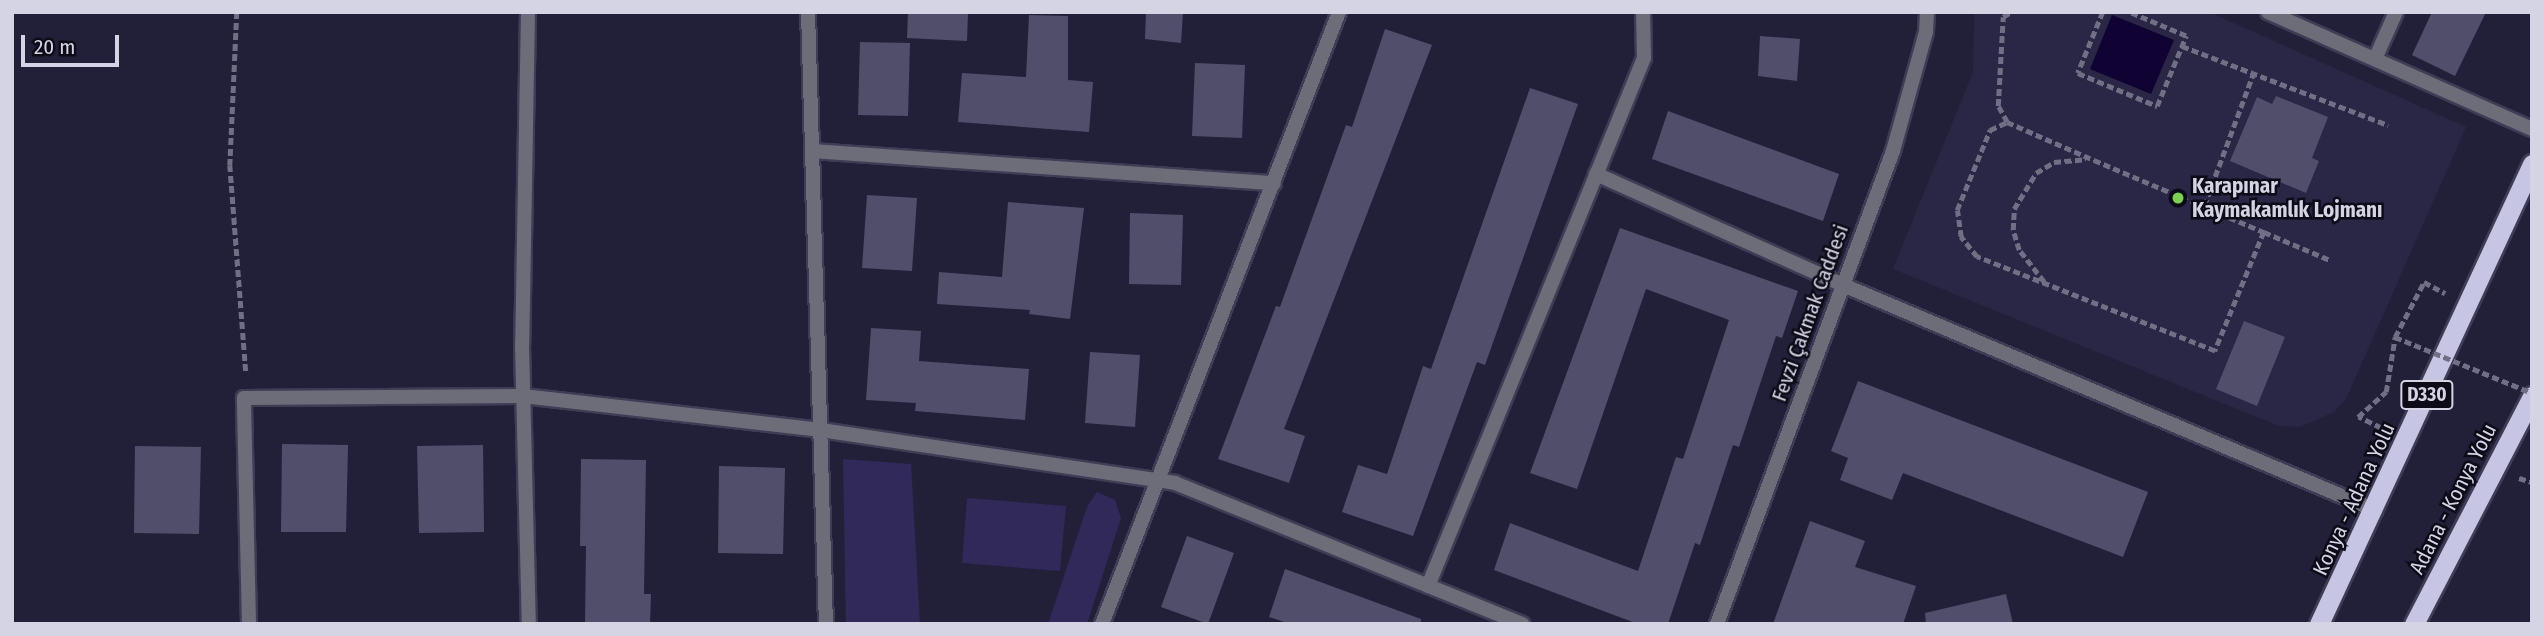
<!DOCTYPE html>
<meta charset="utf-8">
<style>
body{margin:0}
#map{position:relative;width:2544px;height:636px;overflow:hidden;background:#222039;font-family:"Fira Sans Condensed",sans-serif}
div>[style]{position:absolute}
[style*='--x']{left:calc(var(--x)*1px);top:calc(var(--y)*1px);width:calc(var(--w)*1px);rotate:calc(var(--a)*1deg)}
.built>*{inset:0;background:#2a2646}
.green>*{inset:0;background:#30295a}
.water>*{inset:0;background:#100232}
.building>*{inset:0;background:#504e6b}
.path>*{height:4.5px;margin-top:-2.25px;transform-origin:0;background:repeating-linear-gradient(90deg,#716f85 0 7px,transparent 0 10.5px)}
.roads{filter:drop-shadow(2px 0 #3f3d55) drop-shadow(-2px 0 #3f3d55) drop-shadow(0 2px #3f3d55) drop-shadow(0 -2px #3f3d55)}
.minor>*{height:14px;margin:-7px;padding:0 7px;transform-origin:7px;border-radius:7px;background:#6d6d7a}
.trunk>*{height:19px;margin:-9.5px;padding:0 9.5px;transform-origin:9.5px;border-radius:9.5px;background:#c6c5e4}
.path-bridge>*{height:4.5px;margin-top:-2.25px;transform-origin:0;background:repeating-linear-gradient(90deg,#716f85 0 7px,transparent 0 10.5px)}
.dots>*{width:19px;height:19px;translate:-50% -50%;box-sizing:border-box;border:4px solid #0c0b17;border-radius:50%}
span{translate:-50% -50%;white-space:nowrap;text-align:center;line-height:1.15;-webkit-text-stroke:5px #0c0b17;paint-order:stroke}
.shield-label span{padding:2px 5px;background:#0c0b17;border:2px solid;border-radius:5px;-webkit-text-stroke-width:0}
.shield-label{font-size:19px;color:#d5d4e5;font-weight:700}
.poi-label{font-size:21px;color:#d5d4e5;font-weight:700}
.left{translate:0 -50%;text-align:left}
.street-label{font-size:21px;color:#d5d4e5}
.frame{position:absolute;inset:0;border:14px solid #d5d4e5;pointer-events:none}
.scale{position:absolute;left:21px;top:35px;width:98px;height:32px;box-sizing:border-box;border:4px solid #d5d4e5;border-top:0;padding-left:9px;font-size:21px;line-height:24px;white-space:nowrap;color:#d5d4e5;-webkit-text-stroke:5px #0c0b17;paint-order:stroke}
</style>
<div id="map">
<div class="built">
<i style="clip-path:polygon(1974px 12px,2209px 12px,2466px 127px,2346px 399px,2334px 412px,2300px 427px,2279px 426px,1893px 269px,1973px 72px)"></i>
</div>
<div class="green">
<i style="clip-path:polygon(843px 459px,911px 464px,920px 624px,846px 624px)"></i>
<i style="clip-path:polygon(1097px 492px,1115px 500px,1121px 518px,1087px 624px,1048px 624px,1087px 507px)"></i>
<i style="clip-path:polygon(967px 498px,1066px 506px,1060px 571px,962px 563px)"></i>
</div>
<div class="water">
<i style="clip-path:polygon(2112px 15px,2174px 40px,2151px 94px,2090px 69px)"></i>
</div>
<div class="building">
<i style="clip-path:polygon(908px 12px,968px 13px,967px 41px,907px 38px)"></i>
<i style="clip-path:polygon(1146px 12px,1183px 12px,1181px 43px,1145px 39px)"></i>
<i style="clip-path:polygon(2432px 12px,2486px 12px,2455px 76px,2412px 55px)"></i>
<i style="clip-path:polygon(1029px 15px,1068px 16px,1068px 80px,1093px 82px,1089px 132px,958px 122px,962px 73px,1026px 77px)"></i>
<i style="clip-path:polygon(1385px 29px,1432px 45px,1284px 429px,1305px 436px,1289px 483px,1218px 459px,1276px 306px,1280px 307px,1346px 125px,1352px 127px)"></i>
<i style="clip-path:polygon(1760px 36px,1800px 39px,1797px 81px,1758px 76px)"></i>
<i style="clip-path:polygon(860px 42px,910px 43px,908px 116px,858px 115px)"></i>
<i style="clip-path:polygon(1195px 63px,1245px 65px,1242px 138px,1192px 136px)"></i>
<i style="clip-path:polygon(1530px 88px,1578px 104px,1485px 365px,1477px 362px,1413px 536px,1342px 512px,1358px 465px,1387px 474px,1423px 366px,1431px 369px)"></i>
<i style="clip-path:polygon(2276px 96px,2328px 117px,2312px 158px,2319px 161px,2306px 193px,2230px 161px,2257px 97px,2272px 104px)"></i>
<i style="clip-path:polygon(1668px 111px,1839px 174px,1823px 221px,1652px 159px)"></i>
<i style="clip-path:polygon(867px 195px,917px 198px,912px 271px,862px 268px)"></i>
<i style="clip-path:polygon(1008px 202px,1084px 208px,1070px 319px,1029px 314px,1030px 310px,937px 304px,939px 272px,1002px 277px)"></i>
<i style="clip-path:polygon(1130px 213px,1183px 215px,1181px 285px,1129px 284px)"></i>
<i style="clip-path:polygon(1620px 228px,1798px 291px,1782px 338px,1776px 336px,1739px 447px,1733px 445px,1700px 545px,1695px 543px,1668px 624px,1638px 624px,1494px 570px,1510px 523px,1638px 571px,1676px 457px,1683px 459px,1729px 320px,1646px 289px,1577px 489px,1530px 473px)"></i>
<i style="clip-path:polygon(2244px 321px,2285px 337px,2257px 406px,2216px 389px)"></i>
<i style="clip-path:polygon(871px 328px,921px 331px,919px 361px,1029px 369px,1025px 420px,915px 411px,916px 403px,866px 400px)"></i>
<i style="clip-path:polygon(1090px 352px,1140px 355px,1135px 427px,1085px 423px)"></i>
<i style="clip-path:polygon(1858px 381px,2148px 492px,2123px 557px,1903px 473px,1892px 500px,1840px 480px,1848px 458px,1831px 451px)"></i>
<i style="clip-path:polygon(282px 444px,348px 445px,346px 532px,281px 532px)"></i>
<i style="clip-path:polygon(483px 445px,484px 532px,419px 533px,417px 446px)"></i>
<i style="clip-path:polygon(135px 446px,201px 447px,199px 534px,134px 533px)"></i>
<i style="clip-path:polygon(581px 459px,646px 460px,644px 594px,651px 594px,650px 624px,585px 624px,586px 546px,580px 546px)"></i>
<i style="clip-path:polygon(719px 466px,785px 468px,783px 554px,718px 553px)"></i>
<i style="clip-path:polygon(1810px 521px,1865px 541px,1855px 567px,1916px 586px,1903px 624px,1773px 624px)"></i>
<i style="clip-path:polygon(1187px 536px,1234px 553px,1208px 624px,1161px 607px)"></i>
<i style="clip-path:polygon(1285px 569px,1421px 619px,1421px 624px,1290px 624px,1269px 617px)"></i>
<i style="clip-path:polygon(2006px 594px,2013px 624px,1926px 624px,1925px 613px)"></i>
</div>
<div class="path">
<i style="--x:237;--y:12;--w:153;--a:92.6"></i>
<i style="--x:230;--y:165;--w:210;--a:85.6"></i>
<i style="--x:2103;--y:12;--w:66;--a:112.3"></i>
<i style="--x:2078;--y:73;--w:86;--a:22.7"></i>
<i style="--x:2157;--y:106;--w:76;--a:-67.5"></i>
<i style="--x:2186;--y:36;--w:62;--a:-157.2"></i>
<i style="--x:2182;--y:46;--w:221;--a:21"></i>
<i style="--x:2007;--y:122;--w:18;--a:-119"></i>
<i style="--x:1998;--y:106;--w:89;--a:-86.8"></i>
<i style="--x:2003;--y:17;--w:9;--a:-32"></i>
<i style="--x:2204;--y:206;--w:141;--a:-69.6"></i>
<i style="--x:2264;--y:232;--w:129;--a:112.4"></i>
<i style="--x:2215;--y:351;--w:256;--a:-158.4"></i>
<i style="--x:1977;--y:257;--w:26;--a:-129"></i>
<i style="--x:1961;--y:237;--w:27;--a:-98"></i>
<i style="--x:1957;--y:210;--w:87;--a:-67.6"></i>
<i style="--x:1990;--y:130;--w:19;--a:-25"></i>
<i style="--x:2007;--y:122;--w:95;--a:23.6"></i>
<i style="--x:2094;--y:160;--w:185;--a:23"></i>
<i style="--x:2264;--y:232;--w:72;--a:23"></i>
<i style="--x:2044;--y:282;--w:41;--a:-128"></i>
<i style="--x:2019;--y:250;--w:21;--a:-107"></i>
<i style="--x:2013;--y:230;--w:21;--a:-87"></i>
<i style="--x:2014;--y:209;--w:42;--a:-58.6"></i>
<i style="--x:2036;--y:173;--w:21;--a:-31"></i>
<i style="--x:2054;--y:162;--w:32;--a:-5"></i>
<i style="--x:2381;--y:428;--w:25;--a:-154"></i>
<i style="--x:2358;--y:417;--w:38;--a:-42"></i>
<i style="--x:2386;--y:392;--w:56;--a:-80.7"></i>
<i style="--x:2395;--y:337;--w:62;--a:-62.2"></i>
<i style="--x:2424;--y:282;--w:24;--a:28"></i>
<i style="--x:2519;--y:478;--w:14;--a:17"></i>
</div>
<div class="roads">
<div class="minor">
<i style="--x:528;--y:12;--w:333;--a:91"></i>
<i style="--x:522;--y:345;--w:279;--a:88.6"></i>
<i style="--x:808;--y:12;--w:612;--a:88.32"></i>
<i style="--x:2268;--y:12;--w:289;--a:23.9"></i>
<i style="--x:2375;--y:59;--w:51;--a:-65.9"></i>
<i style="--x:812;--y:151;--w:463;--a:4"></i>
<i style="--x:1596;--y:174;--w:271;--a:24.2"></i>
<i style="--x:1843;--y:285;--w:578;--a:22.93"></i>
<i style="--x:1428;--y:586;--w:570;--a:-67.75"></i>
<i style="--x:1644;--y:58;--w:46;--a:-91.2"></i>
<i style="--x:249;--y:624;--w:226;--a:-91.3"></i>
<i style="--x:244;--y:398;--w:279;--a:-0.4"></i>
<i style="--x:523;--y:396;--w:300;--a:6.5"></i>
<i style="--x:821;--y:430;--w:358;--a:8.5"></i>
<i style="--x:1175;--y:483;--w:375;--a:22.1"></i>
<i style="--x:1102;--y:624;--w:656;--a:-68.83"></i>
<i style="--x:1717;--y:624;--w:505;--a:-69.59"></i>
<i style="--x:1893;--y:151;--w:123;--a:-74.5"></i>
<i style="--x:1926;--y:32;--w:20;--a:-87"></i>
</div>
<div class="trunk">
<i style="--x:2319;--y:624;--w:507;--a:-65.15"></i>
<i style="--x:2414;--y:624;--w:257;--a:-62.6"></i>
</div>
</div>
<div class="path-bridge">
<i style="--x:2395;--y:337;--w:148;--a:22.2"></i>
</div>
<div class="dots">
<i style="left:2178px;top:198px;background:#7cd155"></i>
</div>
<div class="shield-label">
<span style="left:2427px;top:395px">D330</span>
</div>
<div class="poi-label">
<span class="left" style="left:2192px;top:198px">Karapınar<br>Kaymakamlık Lojmanı</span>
</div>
<div class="street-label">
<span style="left:1810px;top:313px;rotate:-70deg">Fevzi Çakmak Caddesi</span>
<span style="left:2354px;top:499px;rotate:-65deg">Konya - Adana Yolu</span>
<span style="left:2453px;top:499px;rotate:-63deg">Adana - Konya Yolu</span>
</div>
<div class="frame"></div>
<div class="scale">20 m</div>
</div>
